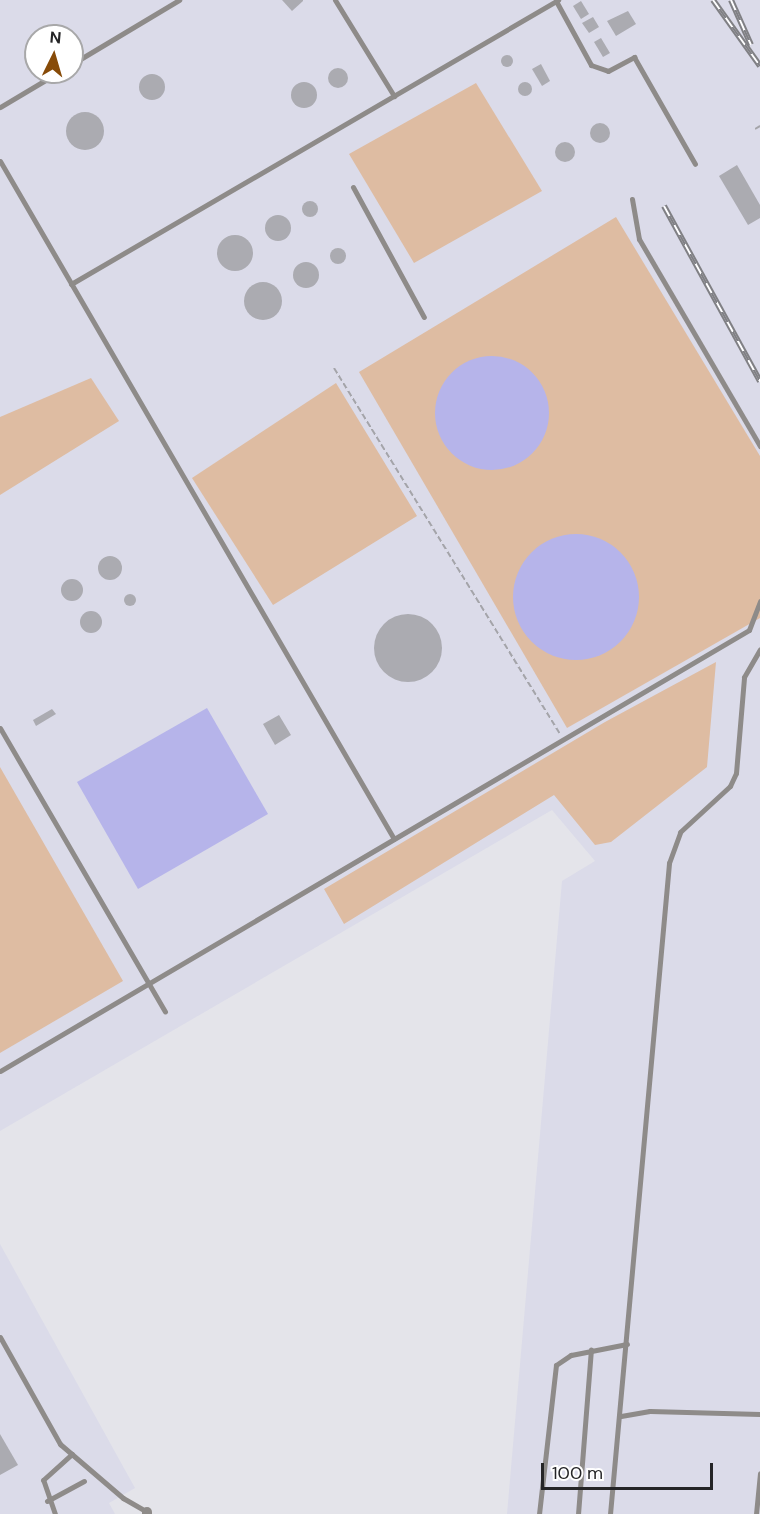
<!DOCTYPE html>
<style>
body{margin:0}
#map{position:relative;width:760px;height:1514px;overflow:hidden;background:#e4e4ea;font-family:"DM Sans",sans-serif}
div>[style]{position:absolute}
[style*='--x']{left:calc(var(--x)*1px);top:calc(var(--y)*1px);width:calc(var(--w)*1px);rotate:calc(var(--a)*1deg)}
.built>*{inset:0;background:#dbdbe9}
.green>*{inset:0;background:#debca2}
.water>*{inset:0;background:#b6b4ea}
.round{border-radius:50%}
.building>*{inset:0;background:#ababb1}
.path>*{height:2px;margin-top:-1px;transform-origin:0;background:repeating-linear-gradient(90deg,#a4a4a9 0 6px,transparent 0 9px)}
.lane>*{height:5px;margin:-2.5px;padding:0 2.5px;transform-origin:2.5px;border-radius:2.5px;background:#8e8b89}
.street>*{height:10px;margin:-5px;padding:0 5px;transform-origin:5px;border-radius:5px;background:#8e8b89}
.rail>*{height:6px;margin-top:-3px;transform-origin:0;background:repeating-linear-gradient(90deg,#fff 0 11px,#808084 0 22px);box-sizing:border-box;border-block:2px solid #808084}
span{translate:-50% -50%;white-space:nowrap;text-align:center;line-height:1.15;-webkit-text-stroke:4.5px #fff;paint-order:stroke}
.north{position:absolute;left:24px;top:24px;width:60px;height:60px;box-sizing:border-box;background:#fff;border:2px solid #a8a8a9;border-radius:50%;rotate:5deg;font-size:16px;font-weight:700;line-height:24px;text-align:center;color:#252527}
.north::after{content:'';display:block;margin:auto;width:21px;height:27px;background:#874b08;clip-path:polygon(50% 0,100% 100%,50% 72%,0 100%)}
.scale{position:absolute;left:541px;top:1463px;width:172px;height:27px;box-sizing:border-box;border:3px solid #252527;border-top:0;padding-left:8px;font-size:18px;line-height:21px;white-space:nowrap;color:#252527;-webkit-text-stroke:4px #fff;paint-order:stroke}
</style>
<div id="map">
<div class="built">
<i style="clip-path:polygon(evenodd,0 0,760px 0,760px 1514px,507px 1514px,562px 881px,595px 861px,552px 810px,0 1131px,0 0,36px 36px,72px 36px,72px 72px,36px 72px,36px 36px)"></i>
<i style="clip-path:polygon(0 1244px,135px 1488px,109px 1503px,115px 1514px,0 1514px)"></i>
</div>
<div class="green">
<i style="clip-path:polygon(476px 83px,542px 191px,414px 263px,349px 154px)"></i>
<i style="clip-path:polygon(616px 217px,760px 456px,760px 618px,567px 728px,359px 372px)"></i>
<i style="clip-path:polygon(91px 378px,119px 421px,0 495px,0 417px)"></i>
<i style="clip-path:polygon(336px 383px,417px 516px,273px 605px,192px 478px)"></i>
<i style="clip-path:polygon(716px 662px,707px 767px,611px 842px,595px 845px,554px 795px,344px 924px,324px 889px,605px 722px)"></i>
<i style="clip-path:polygon(0 767px,123px 981px,0 1053px)"></i>
</div>
<div class="water">
<i class="round" style="left:435px;top:356px;width:114px;height:114px"></i>
<i class="round" style="left:513px;top:534px;width:126px;height:126px"></i>
<i style="clip-path:polygon(207px 708px,268px 814px,138px 889px,77px 782px)"></i>
</div>
<div class="building">
<i style="clip-path:polygon(282px 0,303px 0,303px 1px,292px 11px)"></i>
<i style="clip-path:polygon(581px 1px,589px 14px,581px 19px,573px 6px)"></i>
<i style="clip-path:polygon(628px 11px,636px 24px,616px 36px,607px 21px)"></i>
<i style="clip-path:polygon(593px 17px,599px 27px,589px 33px,582px 23px)"></i>
<i style="clip-path:polygon(601px 38px,610px 53px,603px 57px,594px 42px)"></i>
<i class="round" style="left:501px;top:55px;width:12px;height:12px"></i>
<i style="clip-path:polygon(541px 64px,550px 81px,542px 86px,532px 69px)"></i>
<i class="round" style="left:328px;top:68px;width:20px;height:20px"></i>
<i class="round" style="left:139px;top:74px;width:26px;height:26px"></i>
<i class="round" style="left:518px;top:82px;width:14px;height:14px"></i>
<i class="round" style="left:291px;top:82px;width:26px;height:26px"></i>
<i class="round" style="left:66px;top:112px;width:38px;height:38px"></i>
<i class="round" style="left:590px;top:123px;width:20px;height:20px"></i>
<i class="round" style="left:555px;top:142px;width:20px;height:20px"></i>
<i style="clip-path:polygon(737px 165px,760px 205px,760px 218px,748px 225px,719px 176px)"></i>
<i class="round" style="left:302px;top:201px;width:16px;height:16px"></i>
<i class="round" style="left:265px;top:215px;width:26px;height:26px"></i>
<i class="round" style="left:217px;top:235px;width:36px;height:36px"></i>
<i class="round" style="left:330px;top:248px;width:16px;height:16px"></i>
<i class="round" style="left:293px;top:262px;width:26px;height:26px"></i>
<i class="round" style="left:244px;top:282px;width:38px;height:38px"></i>
<i class="round" style="left:98px;top:556px;width:24px;height:24px"></i>
<i class="round" style="left:61px;top:579px;width:22px;height:22px"></i>
<i class="round" style="left:124px;top:594px;width:12px;height:12px"></i>
<i class="round" style="left:80px;top:611px;width:22px;height:22px"></i>
<i class="round" style="left:374px;top:614px;width:68px;height:68px"></i>
<i style="clip-path:polygon(52px 709px,56px 714px,36px 726px,33px 720px)"></i>
<i style="clip-path:polygon(279px 715px,291px 735px,275px 745px,263px 724px)"></i>
<i style="clip-path:polygon(0 1434px,18px 1465px,0 1475px)"></i>
</div>
<div class="path">
<i style="--x:755;--y:129;--w:6;--a:-31"></i>
<i style="--x:334;--y:368;--w:429;--a:58.3"></i>
</div>
<div class="lane">
<i style="--x:335;--y:0;--w:113;--a:58.4"></i>
<i style="--x:556;--y:1;--w:73;--a:61.3"></i>
<i style="--x:591;--y:65;--w:18;--a:19"></i>
<i style="--x:608;--y:71;--w:30;--a:-28"></i>
<i style="--x:634;--y:57;--w:123;--a:60.3"></i>
<i style="--x:72;--y:64;--w:125;--a:-30.9"></i>
<i style="--x:0;--y:107;--w:69;--a:-30.7"></i>
<i style="--x:0;--y:161;--w:784;--a:59.84"></i>
<i style="--x:353;--y:187;--w:148;--a:61.4"></i>
<i style="--x:632;--y:199;--w:41;--a:80.1"></i>
<i style="--x:639;--y:239;--w:240;--a:59.7"></i>
<i style="--x:71;--y:284;--w:564;--a:-30.25"></i>
<i style="--x:0;--y:728;--w:328;--a:59.8"></i>
<i style="--x:0;--y:1071;--w:869;--a:-30.49"></i>
<i style="--x:749;--y:630;--w:31;--a:-69"></i>
<i style="--x:0;--y:1337;--w:123;--a:60.7"></i>
<i style="--x:60;--y:1444;--w:83;--a:40.6"></i>
<i style="--x:123;--y:1498;--w:28;--a:30"></i>
<i style="--x:621;--y:1416;--w:29;--a:-10"></i>
<i style="--x:650;--y:1411;--w:110;--a:1.6"></i>
<i style="--x:47;--y:1501;--w:42;--a:-28.4"></i>
<i style="--x:55;--y:1514;--w:36;--a:-109"></i>
<i style="--x:43;--y:1480;--w:39;--a:-42"></i>
<i style="--x:539;--y:1514;--w:150;--a:-83.5"></i>
<i style="--x:556;--y:1365;--w:18;--a:-34"></i>
<i style="--x:571;--y:1355;--w:57;--a:-11.1"></i>
<i style="--x:578;--y:1514;--w:165;--a:-85.5"></i>
<i style="--x:610;--y:1514;--w:654;--a:-84.82"></i>
<i style="--x:669;--y:863;--w:33;--a:-70"></i>
<i style="--x:680;--y:832;--w:68;--a:-42.6"></i>
<i style="--x:730;--y:786;--w:14;--a:-65"></i>
<i style="--x:736;--y:773;--w:96;--a:-85.2"></i>
<i style="--x:744;--y:677;--w:32;--a:-60"></i>
<i style="--x:756;--y:1514;--w:41;--a:-84.4"></i>
</div>
<div class="street">
<i style="--x:147;--y:1512;--w:2;--a:90"></i>
</div>
<div class="rail">
<i style="--x:713;--y:0;--w:81;--a:54.5"></i>
<i style="--x:731;--y:0;--w:49;--a:66"></i>
<i style="--x:664;--y:206;--w:200;--a:61.3"></i>
</div>
<div class="north">N</div>
<div class="scale">100 m</div>
</div>
